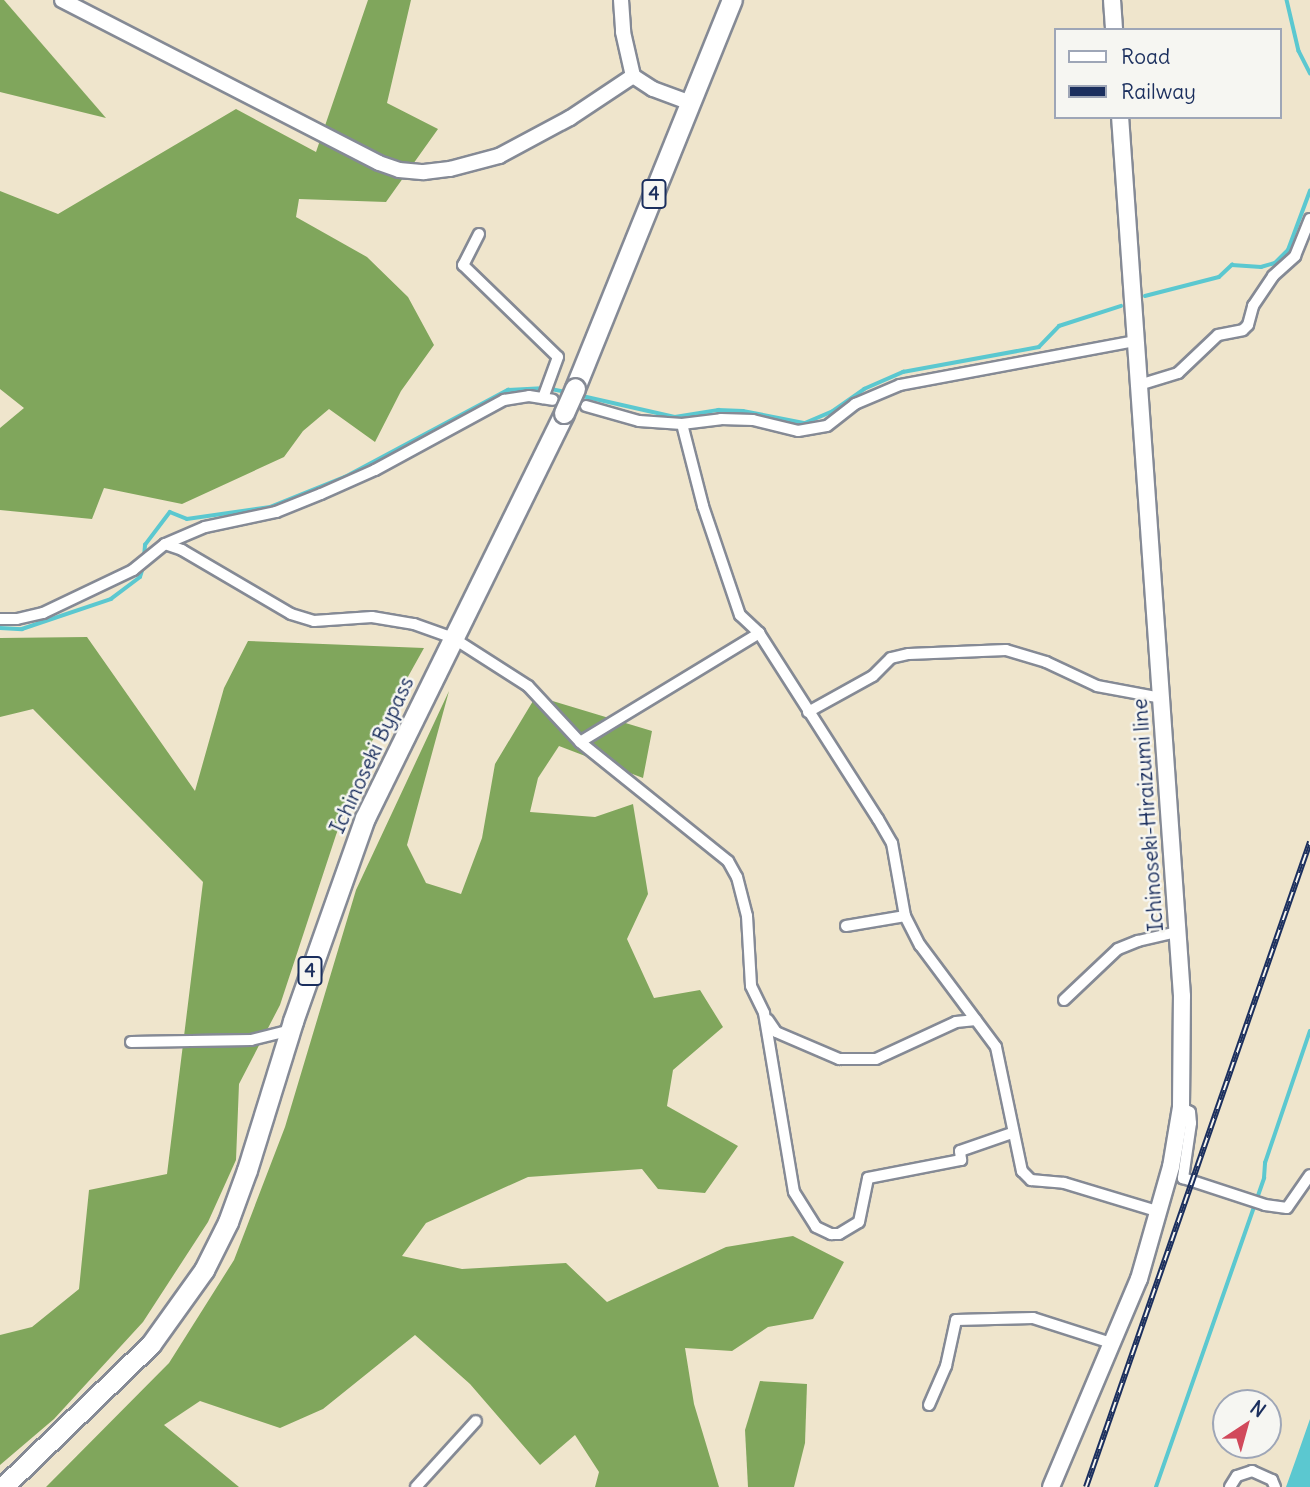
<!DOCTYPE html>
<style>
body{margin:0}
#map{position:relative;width:1310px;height:1487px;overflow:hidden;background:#efe5cc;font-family:Delius,sans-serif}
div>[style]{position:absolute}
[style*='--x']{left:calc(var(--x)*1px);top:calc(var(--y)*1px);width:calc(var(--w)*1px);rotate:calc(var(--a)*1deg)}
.forest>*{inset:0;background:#80a65c}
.water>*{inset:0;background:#5bc8d0}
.stream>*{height:3.5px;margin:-1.75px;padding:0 1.75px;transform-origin:1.75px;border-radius:1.75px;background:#5bc8d0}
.roads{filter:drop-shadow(2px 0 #858a95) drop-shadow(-2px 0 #858a95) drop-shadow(0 2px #858a95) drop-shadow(0 -2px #858a95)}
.minor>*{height:10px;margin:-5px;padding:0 5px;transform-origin:5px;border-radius:5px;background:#fff}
.tertiary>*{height:14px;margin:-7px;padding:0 7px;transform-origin:7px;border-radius:7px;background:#fff}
.secondary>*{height:16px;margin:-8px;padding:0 8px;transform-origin:8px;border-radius:8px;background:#fff}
.trunk>*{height:19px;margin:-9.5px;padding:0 9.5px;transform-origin:9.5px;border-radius:9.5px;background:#fff}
.rail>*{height:6px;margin-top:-3px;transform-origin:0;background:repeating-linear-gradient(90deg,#f6f6f2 0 10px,#1b2f5e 0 20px);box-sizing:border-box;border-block:2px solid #1b2f5e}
.bridges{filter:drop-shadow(2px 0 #858a95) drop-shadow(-2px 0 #858a95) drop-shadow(0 2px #858a95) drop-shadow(0 -2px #858a95)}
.trunk-bridge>*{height:19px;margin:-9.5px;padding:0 9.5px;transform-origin:9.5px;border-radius:9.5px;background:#fff}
span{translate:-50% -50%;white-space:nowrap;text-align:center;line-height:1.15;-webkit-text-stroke:5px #f6f6f2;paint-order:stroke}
.shield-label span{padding:2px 5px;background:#f6f6f2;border:2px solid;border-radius:5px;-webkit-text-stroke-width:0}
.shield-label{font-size:19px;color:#1b2f5e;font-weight:700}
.street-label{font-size:21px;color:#1b2f5e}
.legend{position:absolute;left:1054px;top:28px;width:228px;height:91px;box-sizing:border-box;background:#f6f6f2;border:2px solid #9ea6b7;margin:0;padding:9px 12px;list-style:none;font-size:21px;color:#1b2f5e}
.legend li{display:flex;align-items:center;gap:14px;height:35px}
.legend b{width:35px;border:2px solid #9ea6b7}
.north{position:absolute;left:1212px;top:1389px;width:70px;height:70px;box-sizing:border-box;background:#f6f6f2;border:2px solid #9ea6b7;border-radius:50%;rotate:36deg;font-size:19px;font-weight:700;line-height:28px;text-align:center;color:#1b2f5e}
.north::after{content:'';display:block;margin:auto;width:24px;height:32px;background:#d1495b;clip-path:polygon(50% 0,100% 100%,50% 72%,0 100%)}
</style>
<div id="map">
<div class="forest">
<i style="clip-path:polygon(0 0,4px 0,106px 118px,0 92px)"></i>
<i style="clip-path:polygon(368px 0,411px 0,387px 103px,438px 129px,386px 202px,299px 199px,296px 217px,367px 257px,408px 297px,434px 345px,401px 391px,375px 442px,329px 409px,303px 431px,284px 457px,182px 504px,104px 488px,92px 519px,0 510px,0 428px,24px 408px,0 389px,0 191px,58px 214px,236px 109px,316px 152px)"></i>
<i style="clip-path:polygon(87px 637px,195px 791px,224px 688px,248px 641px,424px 648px,371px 743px,336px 835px,280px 1005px,239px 1084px,236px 1160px,208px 1222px,143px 1322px,54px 1419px,0 1465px,0 1335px,32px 1327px,79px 1289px,89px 1190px,167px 1174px,203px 882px,33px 709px,0 717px,0 638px)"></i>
<i style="clip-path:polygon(449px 691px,407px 845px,426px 883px,461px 894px,482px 838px,495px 764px,536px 696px,652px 731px,643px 778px,559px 746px,538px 778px,530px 812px,595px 817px,633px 804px,648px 894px,627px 939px,654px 998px,700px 990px,723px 1027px,673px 1070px,667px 1106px,738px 1146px,705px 1193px,658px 1189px,642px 1169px,528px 1177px,426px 1223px,402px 1256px,462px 1269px,566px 1263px,607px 1302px,726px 1247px,793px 1236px,844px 1262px,813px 1319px,768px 1327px,732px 1351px,685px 1348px,694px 1404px,719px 1487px,595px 1487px,599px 1472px,575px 1435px,540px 1465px,470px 1384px,415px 1335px,323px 1409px,280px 1428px,200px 1401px,164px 1425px,239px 1487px,46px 1487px,169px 1363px,234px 1260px,285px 1127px,356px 890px)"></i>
<i style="clip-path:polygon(760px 1381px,807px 1384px,805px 1443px,794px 1487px,748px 1487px,745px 1430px)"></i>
</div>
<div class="water">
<i style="clip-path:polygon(1310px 1419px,1310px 1487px,1286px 1487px,1296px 1459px)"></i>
</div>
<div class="stream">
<i style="--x:1287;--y:0;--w:52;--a:76.8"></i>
<i style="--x:1299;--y:51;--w:25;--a:63"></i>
<i style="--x:1145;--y:296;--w:76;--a:-14.4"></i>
<i style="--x:1219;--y:277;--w:18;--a:-43"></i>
<i style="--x:1232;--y:265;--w:29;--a:4"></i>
<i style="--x:1261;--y:267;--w:15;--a:-16"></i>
<i style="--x:1275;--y:263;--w:18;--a:-45"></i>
<i style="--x:1288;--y:250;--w:63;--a:-69.6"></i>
<i style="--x:578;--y:395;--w:99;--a:12.8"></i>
<i style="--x:675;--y:417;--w:44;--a:-9.2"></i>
<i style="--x:718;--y:410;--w:25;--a:2"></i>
<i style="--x:743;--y:411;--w:63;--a:11"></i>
<i style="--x:805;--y:423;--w:30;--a:-23"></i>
<i style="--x:833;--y:411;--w:38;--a:-35"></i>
<i style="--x:864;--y:389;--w:43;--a:-23.6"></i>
<i style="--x:903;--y:372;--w:138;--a:-10.4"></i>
<i style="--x:1039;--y:347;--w:29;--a:-46"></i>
<i style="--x:1059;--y:326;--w:65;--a:-17.9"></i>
<i style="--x:144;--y:557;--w:12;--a:-85"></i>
<i style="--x:145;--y:545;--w:41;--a:-52.9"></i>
<i style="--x:170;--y:512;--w:18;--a:22"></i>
<i style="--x:187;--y:519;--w:84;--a:-8.2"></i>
<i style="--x:270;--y:507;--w:81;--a:-21.8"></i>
<i style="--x:345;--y:477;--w:185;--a:-28.1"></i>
<i style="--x:508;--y:390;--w:38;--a:-3"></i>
<i style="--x:546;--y:388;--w:21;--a:11"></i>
<i style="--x:0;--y:628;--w:22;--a:3"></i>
<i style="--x:22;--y:629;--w:94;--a:-18.6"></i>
<i style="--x:111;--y:599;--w:36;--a:-37"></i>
<i style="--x:140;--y:577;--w:13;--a:-72"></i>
<i style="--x:1156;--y:1487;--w:327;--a:-70.7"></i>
<i style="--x:1264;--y:1178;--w:15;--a:-86"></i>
<i style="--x:1265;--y:1163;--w:139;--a:-71.2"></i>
</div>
<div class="roads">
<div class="minor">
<i style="--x:479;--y:234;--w:35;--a:117"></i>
<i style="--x:463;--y:265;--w:132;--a:44.1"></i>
<i style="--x:558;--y:357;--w:44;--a:110.1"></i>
<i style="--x:1139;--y:385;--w:41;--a:-17.1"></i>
<i style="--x:1178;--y:373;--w:55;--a:-43.5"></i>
<i style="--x:1218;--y:335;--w:25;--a:-11"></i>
<i style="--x:1243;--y:330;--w:7;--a:-45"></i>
<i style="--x:1248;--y:325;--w:20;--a:-75"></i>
<i style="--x:1253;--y:306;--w:36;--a:-56"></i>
<i style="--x:1273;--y:276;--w:30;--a:-42"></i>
<i style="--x:1295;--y:256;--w:40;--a:-68"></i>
<i style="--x:586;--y:406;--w:55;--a:15.8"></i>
<i style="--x:639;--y:421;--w:43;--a:4"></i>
<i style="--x:682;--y:424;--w:39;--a:-7"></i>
<i style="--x:721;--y:419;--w:32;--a:2"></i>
<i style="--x:753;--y:420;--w:46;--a:13.7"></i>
<i style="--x:798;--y:431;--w:29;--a:-10"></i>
<i style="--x:827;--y:426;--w:36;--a:-38"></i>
<i style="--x:855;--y:404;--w:49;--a:-22.9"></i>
<i style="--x:900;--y:385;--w:239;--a:-10.6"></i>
<i style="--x:682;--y:424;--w:85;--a:75.6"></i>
<i style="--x:703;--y:506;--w:115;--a:71.3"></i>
<i style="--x:740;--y:615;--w:26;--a:43"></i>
<i style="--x:759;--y:633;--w:221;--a:57.4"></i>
<i style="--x:878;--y:819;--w:28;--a:60"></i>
<i style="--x:892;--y:843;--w:74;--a:79.9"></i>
<i style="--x:905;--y:916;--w:33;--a:63"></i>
<i style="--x:920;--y:945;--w:127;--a:53.3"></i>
<i style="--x:996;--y:1047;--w:127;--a:78.2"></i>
<i style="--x:1022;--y:1171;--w:13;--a:45"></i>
<i style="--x:1031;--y:1180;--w:33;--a:5"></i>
<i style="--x:1064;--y:1183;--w:100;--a:16.8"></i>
<i style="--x:165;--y:544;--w:18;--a:19"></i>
<i style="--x:182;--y:550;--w:126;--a:30.4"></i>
<i style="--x:291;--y:614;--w:24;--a:17"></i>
<i style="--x:314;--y:621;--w:58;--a:-3.9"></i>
<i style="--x:372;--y:617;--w:43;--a:9.5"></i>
<i style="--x:414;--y:624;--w:41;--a:19.7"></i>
<i style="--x:453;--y:638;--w:89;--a:32.6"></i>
<i style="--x:528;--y:686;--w:76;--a:47.1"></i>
<i style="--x:580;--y:742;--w:190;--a:38.8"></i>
<i style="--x:728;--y:861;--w:18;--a:61"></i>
<i style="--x:737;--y:877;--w:40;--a:75.6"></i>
<i style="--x:747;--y:916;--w:70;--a:86.7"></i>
<i style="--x:751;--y:986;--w:30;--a:64"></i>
<i style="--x:764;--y:1013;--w:181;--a:80.5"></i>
<i style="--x:794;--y:1192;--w:41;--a:57.8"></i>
<i style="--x:816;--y:1227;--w:17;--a:25"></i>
<i style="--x:831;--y:1234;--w:8;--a:0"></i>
<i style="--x:839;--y:1234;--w:23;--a:-31"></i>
<i style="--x:859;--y:1222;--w:45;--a:-78.4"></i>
<i style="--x:868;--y:1178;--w:95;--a:-11"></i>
<i style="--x:961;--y:1160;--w:9;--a:-96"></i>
<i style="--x:960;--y:1151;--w:55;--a:-19.1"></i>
<i style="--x:0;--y:619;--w:17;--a:0"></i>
<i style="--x:17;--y:619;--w:27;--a:-13"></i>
<i style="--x:43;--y:613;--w:100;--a:-25.5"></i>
<i style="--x:133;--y:570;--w:41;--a:-39.1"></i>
<i style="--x:165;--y:544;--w:43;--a:-23"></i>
<i style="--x:205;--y:527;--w:73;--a:-11.9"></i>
<i style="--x:276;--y:512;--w:48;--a:-21.8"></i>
<i style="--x:321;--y:494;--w:59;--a:-24"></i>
<i style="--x:375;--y:470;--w:147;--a:-28.5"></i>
<i style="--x:504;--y:400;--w:25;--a:-9"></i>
<i style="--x:529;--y:396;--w:24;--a:9"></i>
<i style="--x:808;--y:712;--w:74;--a:-29"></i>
<i style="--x:873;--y:676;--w:25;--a:-45"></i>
<i style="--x:891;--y:658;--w:18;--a:-13"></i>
<i style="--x:909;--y:654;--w:97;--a:-2.4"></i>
<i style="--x:1006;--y:650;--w:42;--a:16.7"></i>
<i style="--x:1046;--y:662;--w:56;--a:25.2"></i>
<i style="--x:1097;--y:686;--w:65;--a:10.6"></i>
<i style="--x:580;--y:742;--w:210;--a:-31.3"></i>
<i style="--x:846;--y:926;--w:60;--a:-9.6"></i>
<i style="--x:1064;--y:1000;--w:74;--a:-43.4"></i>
<i style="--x:1118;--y:949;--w:22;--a:-22"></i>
<i style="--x:1138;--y:941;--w:40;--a:-13"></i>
<i style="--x:768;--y:1020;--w:14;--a:56"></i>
<i style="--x:776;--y:1032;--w:69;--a:23.2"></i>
<i style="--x:839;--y:1059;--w:37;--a:0"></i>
<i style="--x:876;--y:1059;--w:88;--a:-24.8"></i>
<i style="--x:956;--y:1022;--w:20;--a:-6"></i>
<i style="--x:131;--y:1042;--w:120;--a:-1"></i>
<i style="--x:251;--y:1040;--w:41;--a:-14"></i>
<i style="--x:1181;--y:1107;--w:10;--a:29"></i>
<i style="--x:1190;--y:1112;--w:11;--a:85"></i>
<i style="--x:1191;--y:1123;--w:56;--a:98.3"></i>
<i style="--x:1183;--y:1178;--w:86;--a:18.2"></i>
<i style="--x:1265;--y:1205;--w:22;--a:8"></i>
<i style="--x:1287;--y:1208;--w:40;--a:-55.1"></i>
<i style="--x:929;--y:1405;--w:43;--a:-66.4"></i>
<i style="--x:946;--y:1366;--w:47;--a:-77.7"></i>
<i style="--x:956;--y:1320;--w:77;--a:-1.5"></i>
<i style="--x:1033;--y:1318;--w:82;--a:17.8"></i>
<i style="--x:416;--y:1487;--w:89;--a:-47.7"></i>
<i style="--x:1230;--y:1487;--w:13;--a:-58"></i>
<i style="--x:1237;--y:1476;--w:16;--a:-18"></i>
<i style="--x:1252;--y:1471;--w:22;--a:24"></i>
<i style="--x:1272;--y:1480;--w:8;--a:67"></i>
</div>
<div class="tertiary">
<i style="--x:62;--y:0;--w:356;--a:27.2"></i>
<i style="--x:379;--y:163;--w:21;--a:19"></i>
<i style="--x:399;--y:170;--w:25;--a:5"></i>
<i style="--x:424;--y:172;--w:26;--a:-7"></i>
<i style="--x:450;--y:169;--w:51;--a:-14.9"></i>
<i style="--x:499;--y:156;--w:81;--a:-28.2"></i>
<i style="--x:570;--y:118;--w:76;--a:-33.7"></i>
<i style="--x:621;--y:0;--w:32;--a:86"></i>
<i style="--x:623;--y:32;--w:45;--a:77.2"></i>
<i style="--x:633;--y:76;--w:24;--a:33"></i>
<i style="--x:653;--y:89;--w:40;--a:20.2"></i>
</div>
<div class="secondary">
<i style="--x:1112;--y:0;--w:30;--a:86"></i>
<i style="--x:1051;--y:1487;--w:226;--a:-67.1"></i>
<i style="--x:1139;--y:1279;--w:116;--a:-74.1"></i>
<i style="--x:1171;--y:1167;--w:61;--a:-80.5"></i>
<i style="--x:1181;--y:1107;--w:111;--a:-89.5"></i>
<i style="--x:1182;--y:996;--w:881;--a:-94.03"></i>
</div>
<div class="trunk">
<i style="--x:575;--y:388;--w:419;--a:-68"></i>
<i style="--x:3;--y:1487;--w:206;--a:-44"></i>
<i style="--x:151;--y:1344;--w:91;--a:-54.4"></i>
<i style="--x:204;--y:1270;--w:54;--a:-63.4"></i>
<i style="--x:228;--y:1222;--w:55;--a:-69.9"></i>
<i style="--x:247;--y:1170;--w:156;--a:-72.8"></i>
<i style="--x:293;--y:1021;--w:215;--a:-70.5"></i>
<i style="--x:365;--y:818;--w:451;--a:-63.8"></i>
</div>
</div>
<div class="rail">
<i style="--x:1086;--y:1487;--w:683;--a:-70.85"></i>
</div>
<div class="bridges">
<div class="trunk-bridge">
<i style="--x:564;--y:413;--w:27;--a:-66"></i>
</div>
</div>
<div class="shield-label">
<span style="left:654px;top:194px">4</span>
<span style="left:310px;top:971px">4</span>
</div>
<div class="street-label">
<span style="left:372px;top:755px;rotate:-65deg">Ichinoseki Bypass</span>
<span style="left:1148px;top:815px;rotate:-94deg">Ichinoseki-Hiraizumi line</span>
</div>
<ul class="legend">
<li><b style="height:9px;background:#fff"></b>Road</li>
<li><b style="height:9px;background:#1b2f5e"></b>Railway</li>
</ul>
<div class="north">N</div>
</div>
